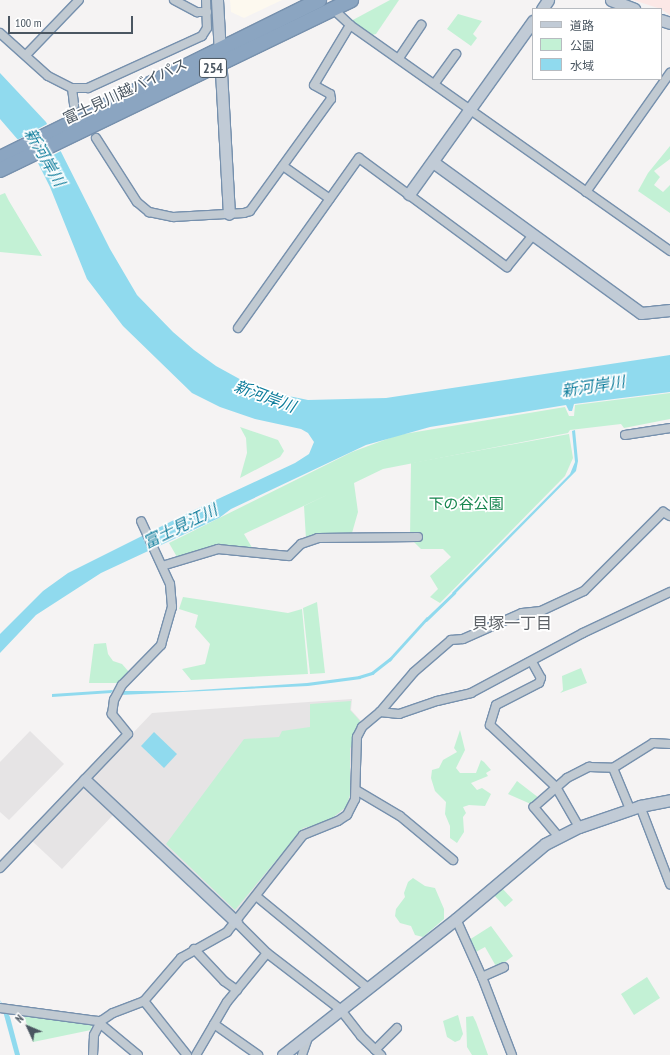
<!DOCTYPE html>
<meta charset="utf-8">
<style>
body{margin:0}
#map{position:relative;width:670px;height:1055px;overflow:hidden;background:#f5f3f3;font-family:"PT Sans Narrow","Noto Sans JP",sans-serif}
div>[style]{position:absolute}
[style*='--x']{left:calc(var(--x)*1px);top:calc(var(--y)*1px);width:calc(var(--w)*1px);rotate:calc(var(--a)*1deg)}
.commercial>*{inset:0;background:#fdf9ef}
.education>*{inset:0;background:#e6e4e5}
.medical>*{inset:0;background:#fce8e6}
.green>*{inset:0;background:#c3f1d5}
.water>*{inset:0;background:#90daee}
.pier>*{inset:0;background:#f5f3f3}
.stream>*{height:2.5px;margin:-1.25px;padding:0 1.25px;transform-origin:1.25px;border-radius:1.25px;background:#90daee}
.street-tunnel>*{height:8px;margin-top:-4px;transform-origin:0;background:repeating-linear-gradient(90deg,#caccce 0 8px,transparent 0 12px)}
.roads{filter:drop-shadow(1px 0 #7690ad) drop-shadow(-1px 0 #7690ad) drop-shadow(0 1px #7690ad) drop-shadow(0 -1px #7690ad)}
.street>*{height:8px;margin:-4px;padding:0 4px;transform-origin:4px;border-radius:4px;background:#c1cad2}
.secondary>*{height:11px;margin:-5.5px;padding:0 5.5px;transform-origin:5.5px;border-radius:5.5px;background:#c1cbd6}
.highway>*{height:14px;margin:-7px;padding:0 7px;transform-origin:7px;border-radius:7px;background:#8ba5c1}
span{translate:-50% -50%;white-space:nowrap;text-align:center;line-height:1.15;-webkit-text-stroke:3.5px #fff;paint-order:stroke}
.shield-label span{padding:1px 3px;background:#fff;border:1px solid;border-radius:3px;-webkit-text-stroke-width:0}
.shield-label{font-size:14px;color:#4a5661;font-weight:700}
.street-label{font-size:15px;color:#4a5661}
.park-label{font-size:15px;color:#17864f}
.water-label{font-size:16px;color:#0c7c9b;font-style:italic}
.neighbourhood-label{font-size:16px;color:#5f6368}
.legend{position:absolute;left:532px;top:8px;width:130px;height:72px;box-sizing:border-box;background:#fff;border:1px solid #b7bbc0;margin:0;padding:5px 7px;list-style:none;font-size:12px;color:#4a5661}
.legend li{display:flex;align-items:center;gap:8px;height:20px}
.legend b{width:20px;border:1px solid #b7bbc0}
.north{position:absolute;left:8px;top:1007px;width:40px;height:40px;-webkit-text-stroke:3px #fff;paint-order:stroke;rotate:314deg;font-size:11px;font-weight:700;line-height:16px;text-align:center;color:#4a5661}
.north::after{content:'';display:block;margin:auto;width:14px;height:18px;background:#4a5661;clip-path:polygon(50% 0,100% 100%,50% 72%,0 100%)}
.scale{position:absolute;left:8px;top:16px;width:125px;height:18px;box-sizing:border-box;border:2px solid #4a5661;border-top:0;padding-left:5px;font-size:12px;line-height:14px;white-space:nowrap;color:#4a5661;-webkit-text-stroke:3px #fff;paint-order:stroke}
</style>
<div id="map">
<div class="commercial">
<i style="clip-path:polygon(230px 0,282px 0,244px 18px,231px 12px)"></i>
</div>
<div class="education">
<i style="clip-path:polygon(352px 699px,351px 710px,361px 721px,351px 749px,351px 795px,347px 807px,326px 824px,304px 829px,234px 914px,92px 780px,92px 776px,152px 713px)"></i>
<i style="clip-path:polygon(30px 731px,64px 764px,9px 820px,0 812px,0 762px)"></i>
<i style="clip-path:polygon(83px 786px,114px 814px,62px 869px,31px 840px)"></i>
</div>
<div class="medical">
<i style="clip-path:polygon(633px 0,670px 0,670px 15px,661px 9px)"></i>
</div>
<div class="green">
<i style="clip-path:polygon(390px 0,399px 0,376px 34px,372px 35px,351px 21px)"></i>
<i style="clip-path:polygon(458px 14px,482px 21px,473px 34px,477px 38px,471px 46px,447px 29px)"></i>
<i style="clip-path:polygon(670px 146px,670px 159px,654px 171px,660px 177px,654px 185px,663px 192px,670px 185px,670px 213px,638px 191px,648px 173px)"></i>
<i style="clip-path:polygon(5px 193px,9px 201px,42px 256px,0 252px,0 195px)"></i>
<i style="clip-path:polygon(670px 393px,670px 419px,624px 428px,621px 424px,570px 430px,568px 433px,383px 469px,354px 483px,358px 512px,352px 533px,319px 535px,306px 539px,304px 506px,329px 494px,244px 534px,254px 551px,221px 546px,177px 557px,169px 543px,352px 452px,398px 435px,565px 407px,569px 416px,574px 416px,575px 405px)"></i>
<i style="clip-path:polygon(240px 427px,278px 440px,284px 451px,280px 457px,240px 478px,247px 453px,246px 438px)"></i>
<i style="clip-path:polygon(569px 434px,573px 458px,565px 476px,440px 603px,430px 597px,438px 589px,430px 576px,451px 557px,443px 549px,421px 549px,410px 538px,411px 463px)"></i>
<i style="clip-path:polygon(183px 597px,288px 613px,302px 609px,308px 674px,191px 680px,182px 669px,205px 664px,210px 644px,195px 627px,198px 615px,179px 609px)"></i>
<i style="clip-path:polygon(317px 602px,325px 673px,310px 674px,303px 608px)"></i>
<i style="clip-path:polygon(106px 643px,108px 654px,113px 661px,122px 664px,129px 672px,119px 683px,89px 683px,94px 644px)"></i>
<i style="clip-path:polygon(581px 668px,587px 683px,560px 693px,563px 690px,562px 676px)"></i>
<i style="clip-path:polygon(351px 701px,350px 710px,360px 721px,350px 749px,350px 795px,346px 807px,326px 823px,303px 828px,235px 910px,166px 844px,244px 739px,279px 737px,282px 731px,310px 727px,310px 704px)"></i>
<i style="clip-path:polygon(460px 730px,465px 750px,456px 768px,460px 773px,476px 773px,481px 760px,484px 762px,491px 770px,486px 773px,488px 776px,471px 783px,477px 790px,482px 788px,491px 794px,485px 806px,469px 805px,463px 807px,466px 813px,463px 817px,464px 832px,457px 843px,450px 838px,450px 826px,445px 814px,446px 802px,435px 791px,431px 778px,432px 770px,439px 768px,443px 760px,457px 752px,454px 748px)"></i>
<i style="clip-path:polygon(517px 781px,539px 798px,533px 805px,508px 794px)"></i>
<i style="clip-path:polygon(413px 878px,425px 886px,435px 888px,444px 909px,444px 919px,423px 937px,415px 935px,411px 926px,400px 923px,395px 916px,396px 909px,405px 897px,404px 893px,408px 882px)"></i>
<i style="clip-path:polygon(501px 887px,513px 900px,505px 907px,493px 894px)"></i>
<i style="clip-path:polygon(491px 926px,513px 956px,497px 968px,485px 947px,474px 953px,469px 940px)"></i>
<i style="clip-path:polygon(647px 977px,660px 998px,634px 1015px,621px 994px)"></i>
<i style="clip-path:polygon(458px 1015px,463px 1034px,460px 1040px,455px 1042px,447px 1037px,443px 1021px)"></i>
<i style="clip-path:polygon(24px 1016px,92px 1025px,91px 1030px,33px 1042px)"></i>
<i style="clip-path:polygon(473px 1016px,476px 1022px,488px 1055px,472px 1055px,467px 1047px,466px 1017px)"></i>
</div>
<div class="water">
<i style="clip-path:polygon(0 73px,46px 122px,110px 249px,137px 295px,173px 332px,194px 350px,216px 366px,245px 382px,279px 394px,308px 400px,386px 398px,670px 355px,670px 392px,574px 404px,572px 411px,569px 411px,566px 405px,430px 427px,366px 445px,231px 509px,219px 518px,101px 573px,36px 615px,0 653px,0 634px,43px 591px,68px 573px,190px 512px,295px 463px,309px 454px,314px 442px,308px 433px,301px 429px,255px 419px,220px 407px,192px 393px,123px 326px,87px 279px,50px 187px,38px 163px,0 119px)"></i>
<i style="clip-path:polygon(575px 430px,578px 461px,576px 471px,454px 595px,452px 593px,570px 474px,575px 462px,572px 431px)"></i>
<i style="clip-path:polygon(427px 617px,429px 619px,390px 662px,388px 660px)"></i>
<i style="clip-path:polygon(360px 676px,361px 679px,308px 686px,120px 695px,123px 691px,183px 691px,307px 683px)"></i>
<i style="clip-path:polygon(113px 690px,111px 693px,52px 697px,52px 694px)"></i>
<i style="clip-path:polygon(154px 732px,177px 754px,164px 768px,141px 746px)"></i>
<i style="clip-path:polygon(0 1000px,10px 1017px,20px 1055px,15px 1055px)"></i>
</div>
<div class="pier">
<i style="clip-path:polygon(49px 123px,61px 151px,36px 164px,17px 140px)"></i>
</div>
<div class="stream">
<i style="--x:426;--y:620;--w:39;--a:-44"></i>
<i style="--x:359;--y:677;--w:14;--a:-17"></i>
<i style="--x:372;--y:673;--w:23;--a:-38"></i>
</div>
<div class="street-tunnel">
<i style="--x:74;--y:105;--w:40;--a:56"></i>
</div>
<div class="roads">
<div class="street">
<i style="--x:174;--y:0;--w:26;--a:28"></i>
<i style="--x:197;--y:12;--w:10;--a:0"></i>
<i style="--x:333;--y:9;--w:23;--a:43"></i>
<i style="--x:350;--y:25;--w:392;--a:35.2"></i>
<i style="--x:0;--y:33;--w:64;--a:41.9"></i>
<i style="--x:48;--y:76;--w:27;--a:27"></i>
<i style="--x:72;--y:88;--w:16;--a:0"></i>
<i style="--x:88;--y:88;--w:125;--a:-24.5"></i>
<i style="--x:202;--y:36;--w:9;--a:-58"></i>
<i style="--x:207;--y:28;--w:28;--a:-92"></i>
<i style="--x:26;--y:55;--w:76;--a:-46.1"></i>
<i style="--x:399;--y:58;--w:40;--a:-56"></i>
<i style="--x:435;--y:83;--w:36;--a:-54"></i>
<i style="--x:72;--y:88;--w:17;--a:83"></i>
<i style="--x:96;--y:138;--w:76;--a:57.4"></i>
<i style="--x:137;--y:202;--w:16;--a:40"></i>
<i style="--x:149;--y:212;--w:25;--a:12"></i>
<i style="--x:173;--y:217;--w:71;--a:-3.2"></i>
<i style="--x:244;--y:213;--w:6;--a:-18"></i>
<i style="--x:250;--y:211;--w:138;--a:-54.1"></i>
<i style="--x:331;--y:99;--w:5;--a:-101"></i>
<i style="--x:330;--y:94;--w:18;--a:-151"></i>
<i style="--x:314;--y:85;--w:70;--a:-59"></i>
<i style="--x:283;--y:166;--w:57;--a:35.1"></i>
<i style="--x:586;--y:192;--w:146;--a:-54.8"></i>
<i style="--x:238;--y:328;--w:209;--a:-54.6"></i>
<i style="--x:359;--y:158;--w:184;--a:36.4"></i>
<i style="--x:507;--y:267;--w:41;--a:-50.9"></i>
<i style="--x:625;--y:435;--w:46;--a:-8.8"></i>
<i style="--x:162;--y:566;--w:59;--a:-16.9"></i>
<i style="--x:218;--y:549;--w:71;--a:5.6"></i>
<i style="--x:289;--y:556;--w:17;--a:-45"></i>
<i style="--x:301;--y:544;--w:18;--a:-19"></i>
<i style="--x:318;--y:538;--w:100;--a:-0.6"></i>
<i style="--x:532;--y:662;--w:18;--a:61"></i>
<i style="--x:541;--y:678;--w:5;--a:112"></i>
<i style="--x:539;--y:683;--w:48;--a:152.9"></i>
<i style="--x:496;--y:705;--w:21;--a:107"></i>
<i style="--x:490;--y:725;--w:91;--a:43.2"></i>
<i style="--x:556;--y:787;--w:46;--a:60.1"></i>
<i style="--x:380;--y:712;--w:19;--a:6"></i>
<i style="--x:399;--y:714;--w:40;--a:-18.9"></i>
<i style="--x:437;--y:701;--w:35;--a:-13"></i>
<i style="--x:471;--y:693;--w:127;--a:-28.2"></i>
<i style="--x:583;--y:633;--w:96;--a:-25.2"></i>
<i style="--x:613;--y:768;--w:44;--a:67.5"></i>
<i style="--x:356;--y:790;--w:51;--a:30.6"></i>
<i style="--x:400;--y:816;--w:69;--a:39.7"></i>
<i style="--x:640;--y:806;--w:84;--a:69"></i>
<i style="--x:558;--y:836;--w:38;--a:-130"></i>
<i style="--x:534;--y:807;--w:44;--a:-41.3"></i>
<i style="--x:567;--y:778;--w:25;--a:-27"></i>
<i style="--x:589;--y:767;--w:24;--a:2"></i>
<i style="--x:613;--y:768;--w:47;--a:-32"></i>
<i style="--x:653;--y:743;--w:17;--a:3"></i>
<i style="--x:0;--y:868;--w:185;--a:-46.3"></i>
<i style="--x:128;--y:734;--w:26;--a:-129"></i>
<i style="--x:112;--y:714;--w:14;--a:-82"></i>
<i style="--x:114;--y:700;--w:17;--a:-62"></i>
<i style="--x:122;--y:685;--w:56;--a:-45.7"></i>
<i style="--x:161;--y:645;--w:40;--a:-74"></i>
<i style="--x:172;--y:607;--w:23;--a:-95"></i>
<i style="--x:170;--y:584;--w:69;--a:-114.7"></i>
<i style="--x:256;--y:896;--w:145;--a:39.4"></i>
<i style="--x:456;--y:919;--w:64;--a:65.9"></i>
<i style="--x:482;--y:977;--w:84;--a:69"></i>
<i style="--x:236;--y:922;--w:44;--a:45"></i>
<i style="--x:267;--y:953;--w:92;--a:37.5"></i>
<i style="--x:340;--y:1009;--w:34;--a:52"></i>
<i style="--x:361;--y:1036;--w:28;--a:44"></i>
<i style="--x:194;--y:949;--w:44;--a:46.8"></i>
<i style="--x:224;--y:981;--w:16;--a:35"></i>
<i style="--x:482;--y:977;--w:24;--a:-24"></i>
<i style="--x:144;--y:1001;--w:69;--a:51.5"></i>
<i style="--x:0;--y:1008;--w:98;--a:7.6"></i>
<i style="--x:97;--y:1021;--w:53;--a:39.7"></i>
<i style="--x:214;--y:1024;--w:54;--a:35.2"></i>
<i style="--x:375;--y:1050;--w:31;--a:-45"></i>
<i style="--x:93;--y:1055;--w:20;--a:-87"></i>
<i style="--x:94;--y:1035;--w:16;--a:-63"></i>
<i style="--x:101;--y:1021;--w:14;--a:-34"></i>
<i style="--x:113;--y:1013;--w:33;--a:-21"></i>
<i style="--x:144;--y:1001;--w:57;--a:-49.3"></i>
<i style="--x:181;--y:958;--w:53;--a:-29.5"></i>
<i style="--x:227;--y:932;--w:123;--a:-51.9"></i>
<i style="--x:303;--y:835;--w:38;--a:-22"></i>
<i style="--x:338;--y:821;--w:11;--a:-34"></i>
<i style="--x:347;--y:815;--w:18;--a:-63"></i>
<i style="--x:355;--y:799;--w:62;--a:-88.2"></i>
<i style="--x:357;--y:737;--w:11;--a:-63"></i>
<i style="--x:362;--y:727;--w:23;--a:-40"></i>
<i style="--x:380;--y:712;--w:52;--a:-49.6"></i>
<i style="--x:414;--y:672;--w:49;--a:-40.9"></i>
<i style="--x:451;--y:640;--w:12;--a:-5"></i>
<i style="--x:463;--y:639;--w:64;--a:-23.8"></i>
<i style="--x:522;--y:613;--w:19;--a:-6"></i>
<i style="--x:541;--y:611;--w:47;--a:-24.9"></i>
<i style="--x:584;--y:591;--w:112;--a:-45"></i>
<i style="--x:663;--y:512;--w:8;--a:30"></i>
<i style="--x:196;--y:1055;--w:61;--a:-59.7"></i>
<i style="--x:227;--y:1002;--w:63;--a:-50.8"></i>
<i style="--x:302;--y:1055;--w:21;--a:-71"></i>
</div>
<div class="secondary">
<i style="--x:217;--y:0;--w:214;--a:86.8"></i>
<i style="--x:611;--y:0;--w:25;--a:21"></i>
<i style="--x:542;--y:9;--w:11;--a:-56"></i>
<i style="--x:661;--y:20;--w:9;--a:18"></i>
<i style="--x:433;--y:162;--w:257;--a:36"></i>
<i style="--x:641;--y:313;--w:29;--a:-6"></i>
<i style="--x:409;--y:194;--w:213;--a:-54.4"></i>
<i style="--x:85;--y:780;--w:207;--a:43.2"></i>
<i style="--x:283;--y:1055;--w:220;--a:-38.2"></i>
<i style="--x:456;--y:919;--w:116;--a:-40.1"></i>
<i style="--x:545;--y:844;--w:38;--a:-27"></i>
<i style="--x:579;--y:827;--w:65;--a:-19"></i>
<i style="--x:640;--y:806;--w:31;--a:-11"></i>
</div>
<div class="highway">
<i style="--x:0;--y:158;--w:356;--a:-26.3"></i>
<i style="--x:0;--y:170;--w:390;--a:-25.8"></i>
</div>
</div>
<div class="shield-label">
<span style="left:213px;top:68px">254</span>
</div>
<div class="street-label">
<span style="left:125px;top:91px;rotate:-25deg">富士見川越バイパス</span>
</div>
<div class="park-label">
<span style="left:466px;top:504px">下の谷公園</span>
</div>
<div class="water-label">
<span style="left:45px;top:157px;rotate:60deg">新河岸川</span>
<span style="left:593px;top:386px;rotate:-9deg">新河岸川</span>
<span style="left:265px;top:396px;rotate:20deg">新河岸川</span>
<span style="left:180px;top:526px;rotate:-26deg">富士見江川</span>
</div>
<div class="neighbourhood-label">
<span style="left:512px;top:623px">貝塚一丁目</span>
</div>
<ul class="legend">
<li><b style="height:5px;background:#c1cbd6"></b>道路</li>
<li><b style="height:11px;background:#c3f1d5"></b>公園</li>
<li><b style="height:11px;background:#90daee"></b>水域</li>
</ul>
<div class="north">N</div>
<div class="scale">100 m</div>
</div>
